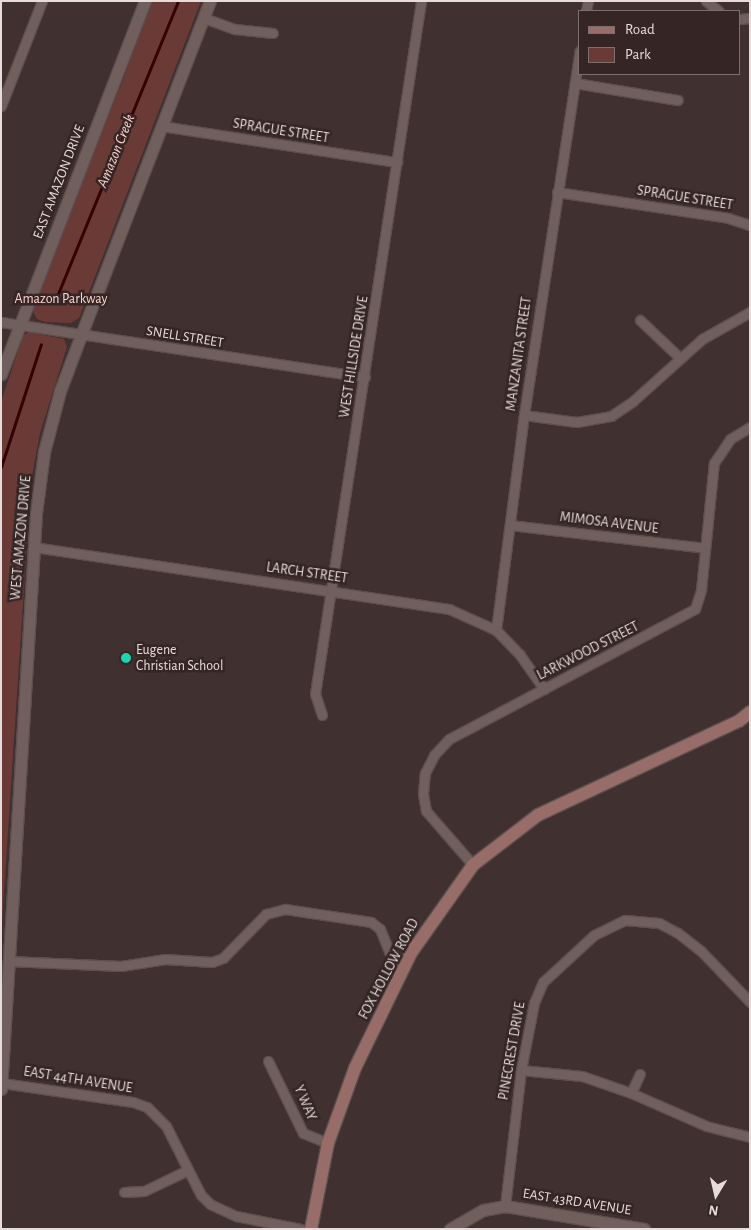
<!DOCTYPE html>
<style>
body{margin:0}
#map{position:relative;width:751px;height:1230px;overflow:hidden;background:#40302f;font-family:"Alegreya Sans",sans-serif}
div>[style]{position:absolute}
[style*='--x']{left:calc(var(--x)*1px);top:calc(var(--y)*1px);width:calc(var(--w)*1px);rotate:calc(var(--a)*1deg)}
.green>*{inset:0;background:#6a3a37}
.stream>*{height:3px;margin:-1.5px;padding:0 1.5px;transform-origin:1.5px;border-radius:1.5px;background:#370104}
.roads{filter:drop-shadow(1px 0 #5c4f4e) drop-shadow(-1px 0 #5c4f4e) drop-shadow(0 1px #5c4f4e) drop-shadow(0 -1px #5c4f4e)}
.minor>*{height:9px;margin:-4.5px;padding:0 4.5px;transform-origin:4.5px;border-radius:4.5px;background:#705f5d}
.tertiary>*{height:11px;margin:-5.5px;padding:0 5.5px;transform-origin:5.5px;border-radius:5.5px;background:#705f5d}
.secondary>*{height:12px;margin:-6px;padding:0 6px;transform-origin:6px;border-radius:6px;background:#976c69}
.dots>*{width:14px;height:14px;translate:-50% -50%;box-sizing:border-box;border:2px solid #352625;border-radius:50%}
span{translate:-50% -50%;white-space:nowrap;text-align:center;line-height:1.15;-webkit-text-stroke:5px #352625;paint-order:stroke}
.street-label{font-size:14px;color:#e6dcdb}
.park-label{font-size:14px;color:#fdd4d0}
.poi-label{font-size:14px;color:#e6dcdb}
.left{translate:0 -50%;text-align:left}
.water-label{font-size:15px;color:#f9d1cd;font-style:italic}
.frame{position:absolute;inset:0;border:2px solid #e6dcdb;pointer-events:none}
.legend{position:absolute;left:578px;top:10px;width:162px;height:65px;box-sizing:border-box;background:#352625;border:1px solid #7c6f6e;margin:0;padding:6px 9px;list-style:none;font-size:15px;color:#e6dcdb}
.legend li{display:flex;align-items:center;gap:10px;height:25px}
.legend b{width:25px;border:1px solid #7c6f6e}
.north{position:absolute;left:691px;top:1170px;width:50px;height:50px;-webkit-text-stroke:4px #352625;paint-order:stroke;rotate:189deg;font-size:14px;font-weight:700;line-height:20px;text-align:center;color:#e6dcdb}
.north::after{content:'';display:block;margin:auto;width:18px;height:22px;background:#e6dcdb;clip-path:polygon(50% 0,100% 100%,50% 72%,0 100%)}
</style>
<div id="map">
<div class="green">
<i style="clip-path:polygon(150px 1px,201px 1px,79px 318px,71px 323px,45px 322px,37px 319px,32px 309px,126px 72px)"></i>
<i style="clip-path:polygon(29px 332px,64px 339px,67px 347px,40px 433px,31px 481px,1px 938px,1px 402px,23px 336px)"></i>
</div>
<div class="stream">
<i style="--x:55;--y:301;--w:324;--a:-67.7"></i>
<i style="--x:1;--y:467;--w:129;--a:-72"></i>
</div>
<div class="roads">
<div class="minor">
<i style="--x:706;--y:1;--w:16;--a:38"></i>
<i style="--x:586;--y:11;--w:10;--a:-79"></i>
<i style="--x:204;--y:18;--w:33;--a:20"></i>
<i style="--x:235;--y:29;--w:38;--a:6"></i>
<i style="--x:740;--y:19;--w:10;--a:-6"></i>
<i style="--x:575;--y:83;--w:104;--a:9.4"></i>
<i style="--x:1;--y:106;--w:113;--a:-68.7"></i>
<i style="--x:161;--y:126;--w:239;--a:8.7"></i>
<i style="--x:557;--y:192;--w:173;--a:8.6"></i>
<i style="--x:728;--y:218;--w:23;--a:18"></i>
<i style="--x:640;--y:320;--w:55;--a:43.5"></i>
<i style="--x:1;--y:322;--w:368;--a:8.6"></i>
<i style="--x:524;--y:415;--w:53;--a:7.5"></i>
<i style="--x:577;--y:422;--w:35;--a:-10"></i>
<i style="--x:611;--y:416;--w:27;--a:-34"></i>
<i style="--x:633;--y:401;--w:93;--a:-41.9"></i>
<i style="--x:702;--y:339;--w:55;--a:-29.4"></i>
<i style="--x:510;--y:525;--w:196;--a:6.7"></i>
<i style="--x:34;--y:547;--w:420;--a:8.5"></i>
<i style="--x:449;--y:609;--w:51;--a:24.1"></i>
<i style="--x:496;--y:630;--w:35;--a:46"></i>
<i style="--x:520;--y:655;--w:42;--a:54.8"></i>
<i style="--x:496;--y:630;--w:217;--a:-82.6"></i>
<i style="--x:524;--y:415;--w:368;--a:-81.3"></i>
<i style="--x:322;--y:715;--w:22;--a:-108"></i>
<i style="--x:315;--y:694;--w:701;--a:-81.3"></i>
<i style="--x:473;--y:865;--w:72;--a:-131"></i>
<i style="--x:426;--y:811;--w:17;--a:-100"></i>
<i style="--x:423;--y:794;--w:21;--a:-85"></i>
<i style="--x:425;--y:773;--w:20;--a:-63"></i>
<i style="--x:434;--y:755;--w:22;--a:-47"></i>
<i style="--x:449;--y:739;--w:278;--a:-27.9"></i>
<i style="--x:695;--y:609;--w:20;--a:-72"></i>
<i style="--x:701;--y:590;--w:128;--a:-84.2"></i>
<i style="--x:714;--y:463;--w:29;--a:-56"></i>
<i style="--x:730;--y:439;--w:23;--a:-31"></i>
<i style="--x:9;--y:961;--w:112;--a:2.6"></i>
<i style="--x:121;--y:966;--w:45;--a:-9"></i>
<i style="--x:165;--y:959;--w:47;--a:3.7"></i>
<i style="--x:212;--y:962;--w:12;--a:-20"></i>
<i style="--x:223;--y:958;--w:62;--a:-45.7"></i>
<i style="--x:266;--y:914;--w:20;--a:-15"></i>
<i style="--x:285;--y:909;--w:87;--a:8.6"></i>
<i style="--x:371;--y:922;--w:11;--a:38"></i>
<i style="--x:380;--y:929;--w:24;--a:68"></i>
<i style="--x:389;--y:951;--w:22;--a:39"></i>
<i style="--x:268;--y:1061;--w:80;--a:64.1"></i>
<i style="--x:303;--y:1133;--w:27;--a:22"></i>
<i style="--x:521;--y:1070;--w:61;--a:5.6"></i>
<i style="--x:582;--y:1076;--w:52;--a:19.1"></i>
<i style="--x:631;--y:1093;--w:21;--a:-65"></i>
<i style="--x:2;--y:1083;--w:132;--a:8.3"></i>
<i style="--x:133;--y:1102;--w:15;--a:20"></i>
<i style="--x:147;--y:1107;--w:27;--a:45"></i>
<i style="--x:166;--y:1126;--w:77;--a:63.1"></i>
<i style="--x:201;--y:1195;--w:13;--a:45"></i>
<i style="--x:210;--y:1204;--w:29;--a:25"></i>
<i style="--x:236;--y:1216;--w:66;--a:11.3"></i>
<i style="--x:631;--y:1093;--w:82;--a:23.7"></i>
<i style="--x:706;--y:1126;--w:45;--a:14"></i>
<i style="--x:124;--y:1192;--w:20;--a:-3"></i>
<i style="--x:144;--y:1191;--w:49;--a:-25.5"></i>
<i style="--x:505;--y:1206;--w:137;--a:-83.3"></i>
<i style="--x:521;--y:1070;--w:68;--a:-79"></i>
<i style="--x:534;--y:1003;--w:23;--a:-67"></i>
<i style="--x:543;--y:982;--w:69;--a:-42.7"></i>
<i style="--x:594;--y:935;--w:34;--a:-26"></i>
<i style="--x:625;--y:920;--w:34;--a:5"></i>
<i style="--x:659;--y:923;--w:21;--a:28"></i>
<i style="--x:678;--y:933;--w:29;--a:38"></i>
<i style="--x:701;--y:951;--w:71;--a:46.1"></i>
</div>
<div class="tertiary">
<i style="--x:1;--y:374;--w:400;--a:-68.9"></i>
<i style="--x:1;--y:1089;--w:577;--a:-86.52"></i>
<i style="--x:36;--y:513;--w:62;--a:-82.5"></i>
<i style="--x:44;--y:452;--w:63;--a:-75.3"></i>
<i style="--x:60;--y:391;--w:60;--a:-69.4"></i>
<i style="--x:81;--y:335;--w:358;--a:-68.9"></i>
<i style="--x:450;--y:1229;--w:38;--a:-30"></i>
<i style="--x:483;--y:1210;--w:22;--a:-10"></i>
<i style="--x:505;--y:1206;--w:141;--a:9.4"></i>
</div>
<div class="secondary">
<i style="--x:311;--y:1229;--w:88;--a:-78.8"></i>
<i style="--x:328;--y:1143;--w:80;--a:-70.2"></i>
<i style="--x:355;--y:1068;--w:128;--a:-64"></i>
<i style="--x:411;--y:953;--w:108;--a:-54.8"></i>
<i style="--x:473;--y:865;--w:82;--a:-37.6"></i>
<i style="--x:538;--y:815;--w:222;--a:-25.1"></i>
<i style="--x:739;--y:721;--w:14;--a:-39"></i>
</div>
</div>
<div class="dots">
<i style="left:126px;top:658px;background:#1bd5b1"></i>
</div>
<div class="street-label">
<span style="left:281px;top:131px;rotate:9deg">SPRAGUE STREET</span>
<span style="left:59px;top:182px;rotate:-69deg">EAST AMAZON DRIVE</span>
<span style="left:685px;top:198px;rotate:9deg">SPRAGUE STREET</span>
<span style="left:185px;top:337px;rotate:9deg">SNELL STREET</span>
<span style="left:519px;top:354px;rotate:-82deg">MANZANITA STREET</span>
<span style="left:354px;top:357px;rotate:-81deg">WEST HILLSIDE DRIVE</span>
<span style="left:609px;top:523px;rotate:7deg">MIMOSA AVENUE</span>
<span style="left:21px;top:538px;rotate:-85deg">WEST AMAZON DRIVE</span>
<span style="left:307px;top:573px;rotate:8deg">LARCH STREET</span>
<span style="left:588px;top:651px;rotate:-27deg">LARKWOOD STREET</span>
<span style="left:389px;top:969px;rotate:-62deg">FOX HOLLOW ROAD</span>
<span style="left:512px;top:1051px;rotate:-80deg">PINECREST DRIVE</span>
<span style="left:78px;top:1080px;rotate:9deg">EAST 44TH AVENUE</span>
<span style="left:305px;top:1103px;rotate:67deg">Y WAY</span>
<span style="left:577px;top:1202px;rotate:9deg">EAST 43RD AVENUE</span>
</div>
<div class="park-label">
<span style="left:61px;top:299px">Amazon Parkway</span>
</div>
<div class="poi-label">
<span class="left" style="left:136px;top:658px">Eugene<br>Christian School</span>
</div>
<div class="water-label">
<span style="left:116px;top:151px;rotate:-68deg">Amazon Creek</span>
</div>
<div class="frame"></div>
<ul class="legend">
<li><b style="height:6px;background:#976c69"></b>Road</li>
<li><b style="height:14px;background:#6a3a37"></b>Park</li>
</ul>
<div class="north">N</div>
</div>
